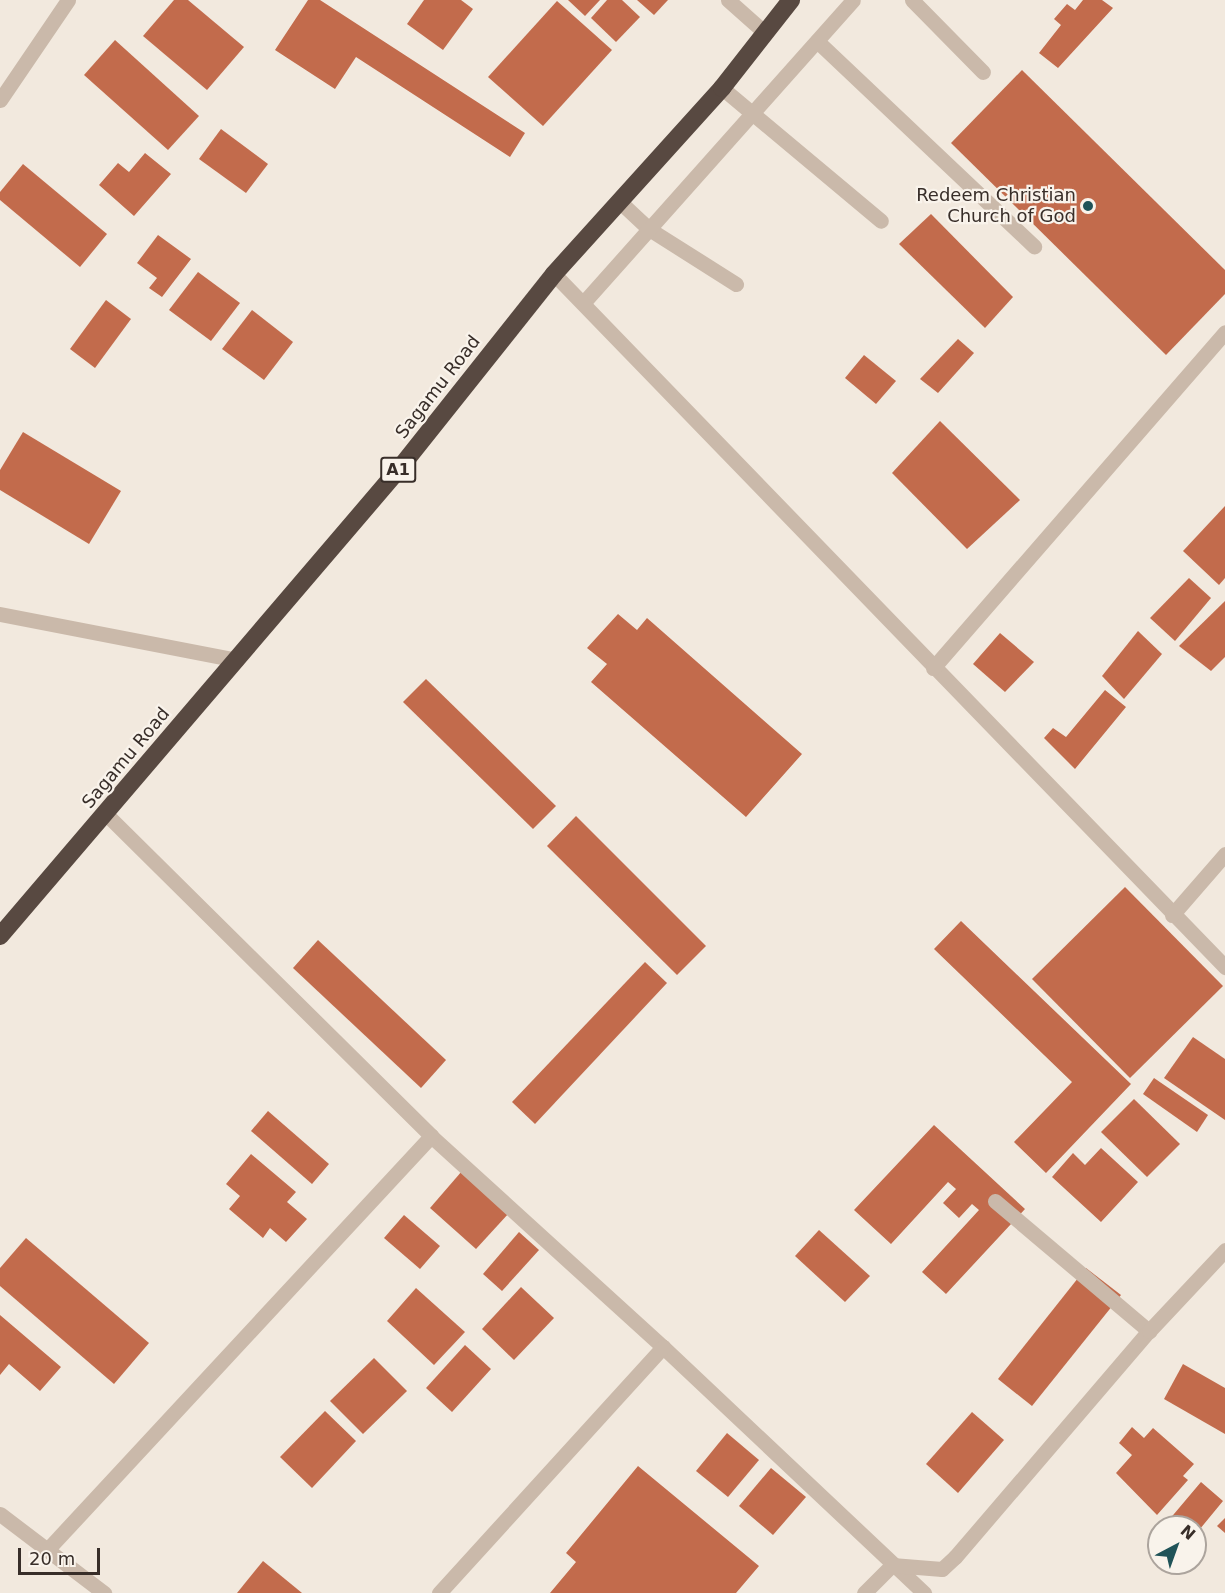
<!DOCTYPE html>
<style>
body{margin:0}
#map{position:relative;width:1225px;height:1593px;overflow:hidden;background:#f2e9de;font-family:"DejaVu Sans",sans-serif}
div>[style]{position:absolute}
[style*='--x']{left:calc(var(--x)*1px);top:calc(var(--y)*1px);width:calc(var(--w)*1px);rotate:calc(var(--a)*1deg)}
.building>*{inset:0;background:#c26b4c}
.lane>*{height:15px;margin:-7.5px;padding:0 7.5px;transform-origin:7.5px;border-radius:7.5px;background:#cab9aa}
.street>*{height:15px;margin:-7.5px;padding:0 7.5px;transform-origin:7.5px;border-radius:7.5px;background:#cab9aa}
.highway>*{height:18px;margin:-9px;padding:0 9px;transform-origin:9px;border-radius:9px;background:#584941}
.dots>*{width:16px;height:16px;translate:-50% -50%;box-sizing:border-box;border:3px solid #f9f3eb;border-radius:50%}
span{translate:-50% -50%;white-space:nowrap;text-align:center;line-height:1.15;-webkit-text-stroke:4.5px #f9f3eb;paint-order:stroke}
.shield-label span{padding:2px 4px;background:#f9f3eb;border:2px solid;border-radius:4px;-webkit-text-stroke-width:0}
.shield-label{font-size:16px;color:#382e29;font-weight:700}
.poi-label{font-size:18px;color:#382e29}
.right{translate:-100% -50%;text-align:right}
.street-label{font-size:18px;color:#382e29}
.north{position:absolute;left:1147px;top:1515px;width:60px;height:60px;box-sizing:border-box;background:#f9f3eb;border:2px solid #aca49d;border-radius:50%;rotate:41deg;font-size:16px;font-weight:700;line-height:24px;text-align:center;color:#382e29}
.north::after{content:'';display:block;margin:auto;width:21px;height:27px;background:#205358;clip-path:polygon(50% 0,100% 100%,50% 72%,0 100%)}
.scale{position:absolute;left:18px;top:1548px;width:82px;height:27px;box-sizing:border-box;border:3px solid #382e29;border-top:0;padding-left:8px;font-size:18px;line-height:21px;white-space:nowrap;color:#382e29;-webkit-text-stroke:4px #f9f3eb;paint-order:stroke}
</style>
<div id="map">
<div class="building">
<i style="clip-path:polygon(174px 0,188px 0,244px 47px,207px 90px,143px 36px)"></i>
<i style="clip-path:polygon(308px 0,320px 0,525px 133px,510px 157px,356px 57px,335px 89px,275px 50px)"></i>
<i style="clip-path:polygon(424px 0,461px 0,473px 9px,443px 50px,407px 24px)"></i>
<i style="clip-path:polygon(568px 0,600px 0,585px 16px)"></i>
<i style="clip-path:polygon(607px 0,622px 0,640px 17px,616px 42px,591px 18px)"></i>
<i style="clip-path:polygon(637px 0,668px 0,654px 15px)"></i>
<i style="clip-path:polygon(1083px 0,1102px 0,1113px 8px,1058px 68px,1039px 53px,1061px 25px,1054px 19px,1067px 4px,1075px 10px)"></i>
<i style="clip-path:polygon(557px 1px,612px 50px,543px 126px,488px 77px)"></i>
<i style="clip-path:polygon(115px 40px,199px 116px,168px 150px,84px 75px)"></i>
<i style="clip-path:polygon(1022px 70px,1225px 270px,1225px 294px,1166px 355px,951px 143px)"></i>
<i style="clip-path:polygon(221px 129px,268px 164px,246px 193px,199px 159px)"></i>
<i style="clip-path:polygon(145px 153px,171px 174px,134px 216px,99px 185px,118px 163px,129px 172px)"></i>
<i style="clip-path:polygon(23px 164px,107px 234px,80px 267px,0 200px,0 192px)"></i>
<i style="clip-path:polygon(931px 214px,1013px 297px,985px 328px,899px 244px)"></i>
<i style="clip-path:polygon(158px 235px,191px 259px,162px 297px,149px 288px,157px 278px,137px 263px)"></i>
<i style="clip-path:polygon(198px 272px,240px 303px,211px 341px,169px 310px)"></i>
<i style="clip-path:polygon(106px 300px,131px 319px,95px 368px,70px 349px)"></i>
<i style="clip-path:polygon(252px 310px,293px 342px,264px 380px,222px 349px)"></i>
<i style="clip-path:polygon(958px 339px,974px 353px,938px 393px,920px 379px)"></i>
<i style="clip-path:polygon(864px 355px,896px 381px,876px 404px,845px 378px)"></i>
<i style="clip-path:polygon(940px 421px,1020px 500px,967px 549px,892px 473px)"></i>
<i style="clip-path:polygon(23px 432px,121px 491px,89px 544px,0 490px,0 470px)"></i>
<i style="clip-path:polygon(1225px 506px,1225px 578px,1219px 585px,1183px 551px)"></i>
<i style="clip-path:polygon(1189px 578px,1211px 598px,1175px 641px,1150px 618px)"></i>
<i style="clip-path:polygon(1225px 601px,1225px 657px,1211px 671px,1179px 646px)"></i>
<i style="clip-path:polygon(618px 614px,637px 630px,647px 618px,802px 754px,746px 817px,591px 682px,607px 664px,587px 648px)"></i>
<i style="clip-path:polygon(1138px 631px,1162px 654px,1124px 699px,1102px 676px)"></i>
<i style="clip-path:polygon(1000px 633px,1034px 662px,1005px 692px,973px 664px)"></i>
<i style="clip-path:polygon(426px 679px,556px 806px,533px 829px,403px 702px)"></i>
<i style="clip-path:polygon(1105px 690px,1126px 707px,1075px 769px,1044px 738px,1053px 728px,1066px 737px)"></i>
<i style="clip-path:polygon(576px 816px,706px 946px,677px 975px,547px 846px)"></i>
<i style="clip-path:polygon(1125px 887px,1223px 986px,1130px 1078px,1032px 979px)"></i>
<i style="clip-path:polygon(961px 921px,1131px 1084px,1046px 1173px,1014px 1142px,1072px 1082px,934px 949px)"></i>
<i style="clip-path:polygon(318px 940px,446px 1060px,421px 1088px,293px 968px)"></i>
<i style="clip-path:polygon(645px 962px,667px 983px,535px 1124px,512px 1102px)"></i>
<i style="clip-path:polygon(1193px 1037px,1225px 1059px,1225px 1120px,1164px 1078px)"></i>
<i style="clip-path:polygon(1154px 1078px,1208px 1115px,1197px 1132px,1143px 1094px)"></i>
<i style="clip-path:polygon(1134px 1099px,1180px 1144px,1147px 1177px,1101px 1132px)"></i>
<i style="clip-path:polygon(268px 1111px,329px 1164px,312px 1184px,251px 1131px)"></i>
<i style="clip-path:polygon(934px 1125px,1025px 1209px,946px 1294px,922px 1272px,979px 1210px,972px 1204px,959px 1218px,943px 1203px,956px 1189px,948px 1182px,891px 1244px,854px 1210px)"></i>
<i style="clip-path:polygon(1101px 1148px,1138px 1182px,1101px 1222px,1052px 1177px,1073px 1153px,1085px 1165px)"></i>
<i style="clip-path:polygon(251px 1154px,296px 1192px,287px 1202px,307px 1219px,286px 1242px,270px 1228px,263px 1238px,229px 1209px,240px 1196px,226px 1184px)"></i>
<i style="clip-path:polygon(462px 1171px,509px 1213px,476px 1249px,430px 1208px)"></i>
<i style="clip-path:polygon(404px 1215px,440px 1246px,420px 1269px,384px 1238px)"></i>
<i style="clip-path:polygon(819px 1230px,870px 1276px,845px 1302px,795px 1256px)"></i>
<i style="clip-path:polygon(519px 1232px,539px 1250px,502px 1291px,483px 1274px)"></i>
<i style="clip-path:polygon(26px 1238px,149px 1343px,114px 1384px,0 1286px,0 1268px)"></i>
<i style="clip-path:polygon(1086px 1268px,1121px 1295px,1032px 1406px,998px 1379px)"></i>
<i style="clip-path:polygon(521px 1287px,554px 1318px,514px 1360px,482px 1329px)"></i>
<i style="clip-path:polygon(416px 1288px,465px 1332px,434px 1365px,387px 1321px)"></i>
<i style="clip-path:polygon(0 1315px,61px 1367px,40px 1391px,9px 1364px,0 1375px)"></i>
<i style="clip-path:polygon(465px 1345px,491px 1369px,452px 1412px,426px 1388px)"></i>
<i style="clip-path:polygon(374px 1358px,407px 1391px,363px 1434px,330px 1401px)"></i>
<i style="clip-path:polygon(1183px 1364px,1225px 1388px,1225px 1434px,1164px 1399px)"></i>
<i style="clip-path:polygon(325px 1411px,356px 1441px,312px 1488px,280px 1457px)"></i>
<i style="clip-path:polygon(972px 1412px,1004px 1440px,958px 1493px,926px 1464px)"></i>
<i style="clip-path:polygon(1132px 1427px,1144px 1438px,1153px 1428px,1194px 1464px,1183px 1476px,1188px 1480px,1157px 1515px,1116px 1473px,1132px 1455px,1119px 1443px)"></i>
<i style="clip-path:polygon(727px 1433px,759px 1460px,728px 1497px,696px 1471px)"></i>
<i style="clip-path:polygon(638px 1466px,759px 1566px,736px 1593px,550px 1593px,576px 1562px,566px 1553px)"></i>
<i style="clip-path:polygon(771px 1468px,806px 1497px,773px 1535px,739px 1506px)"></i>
<i style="clip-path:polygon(1201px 1482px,1223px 1501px,1195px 1535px,1195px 1527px,1163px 1527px)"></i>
<i style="clip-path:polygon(1225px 1518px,1225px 1533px,1217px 1526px)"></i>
<i style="clip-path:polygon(263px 1561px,302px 1593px,237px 1593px)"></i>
</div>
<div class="lane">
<i style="--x:912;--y:0;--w:101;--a:45.4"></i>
<i style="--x:817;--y:41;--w:299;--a:43.4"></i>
<i style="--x:722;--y:88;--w:207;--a:39.9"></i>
<i style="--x:619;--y:201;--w:41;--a:43"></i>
<i style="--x:649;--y:229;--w:103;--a:32.3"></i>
<i style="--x:584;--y:302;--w:404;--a:-48.3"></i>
</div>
<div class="street">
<i style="--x:728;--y:0;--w:47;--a:41.5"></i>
<i style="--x:0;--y:100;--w:121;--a:-55.8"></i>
<i style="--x:554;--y:274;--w:965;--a:45.92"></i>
<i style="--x:0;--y:614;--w:241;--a:11"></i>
<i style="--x:933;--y:668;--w:445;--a:-49"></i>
<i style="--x:106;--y:814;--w:458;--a:44.7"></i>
<i style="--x:431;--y:1136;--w:314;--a:42.3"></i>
<i style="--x:663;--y:1347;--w:359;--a:43.3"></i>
<i style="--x:1172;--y:915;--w:81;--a:-49"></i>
<i style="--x:995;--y:1201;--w:202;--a:40.2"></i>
<i style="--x:0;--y:1514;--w:131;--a:37.2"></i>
<i style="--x:47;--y:1550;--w:565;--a:-47.15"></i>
<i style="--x:439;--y:1593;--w:333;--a:-47.7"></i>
<i style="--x:864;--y:1593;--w:40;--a:-45"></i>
<i style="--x:892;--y:1565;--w:50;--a:4.6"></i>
<i style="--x:942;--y:1569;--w:18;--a:-43"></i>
<i style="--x:955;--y:1557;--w:298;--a:-49.4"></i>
<i style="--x:1149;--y:1331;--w:111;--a:-46.8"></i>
</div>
<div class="highway">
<i style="--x:0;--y:936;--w:614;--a:-49.49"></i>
<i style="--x:399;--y:469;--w:249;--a:-51.5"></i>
<i style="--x:554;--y:274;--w:251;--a:-47.9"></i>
<i style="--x:722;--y:88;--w:112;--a:-51.9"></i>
</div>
<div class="dots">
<i style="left:1088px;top:206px;background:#205358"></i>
</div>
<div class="shield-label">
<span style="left:398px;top:470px">A1</span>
</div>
<div class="poi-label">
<span class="right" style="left:1076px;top:206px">Redeem Christian<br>Church of God</span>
</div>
<div class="street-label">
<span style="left:438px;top:387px;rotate:-52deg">Sagamu Road</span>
<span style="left:126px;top:758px;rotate:-50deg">Sagamu Road</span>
</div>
<div class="north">N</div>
<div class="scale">20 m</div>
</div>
